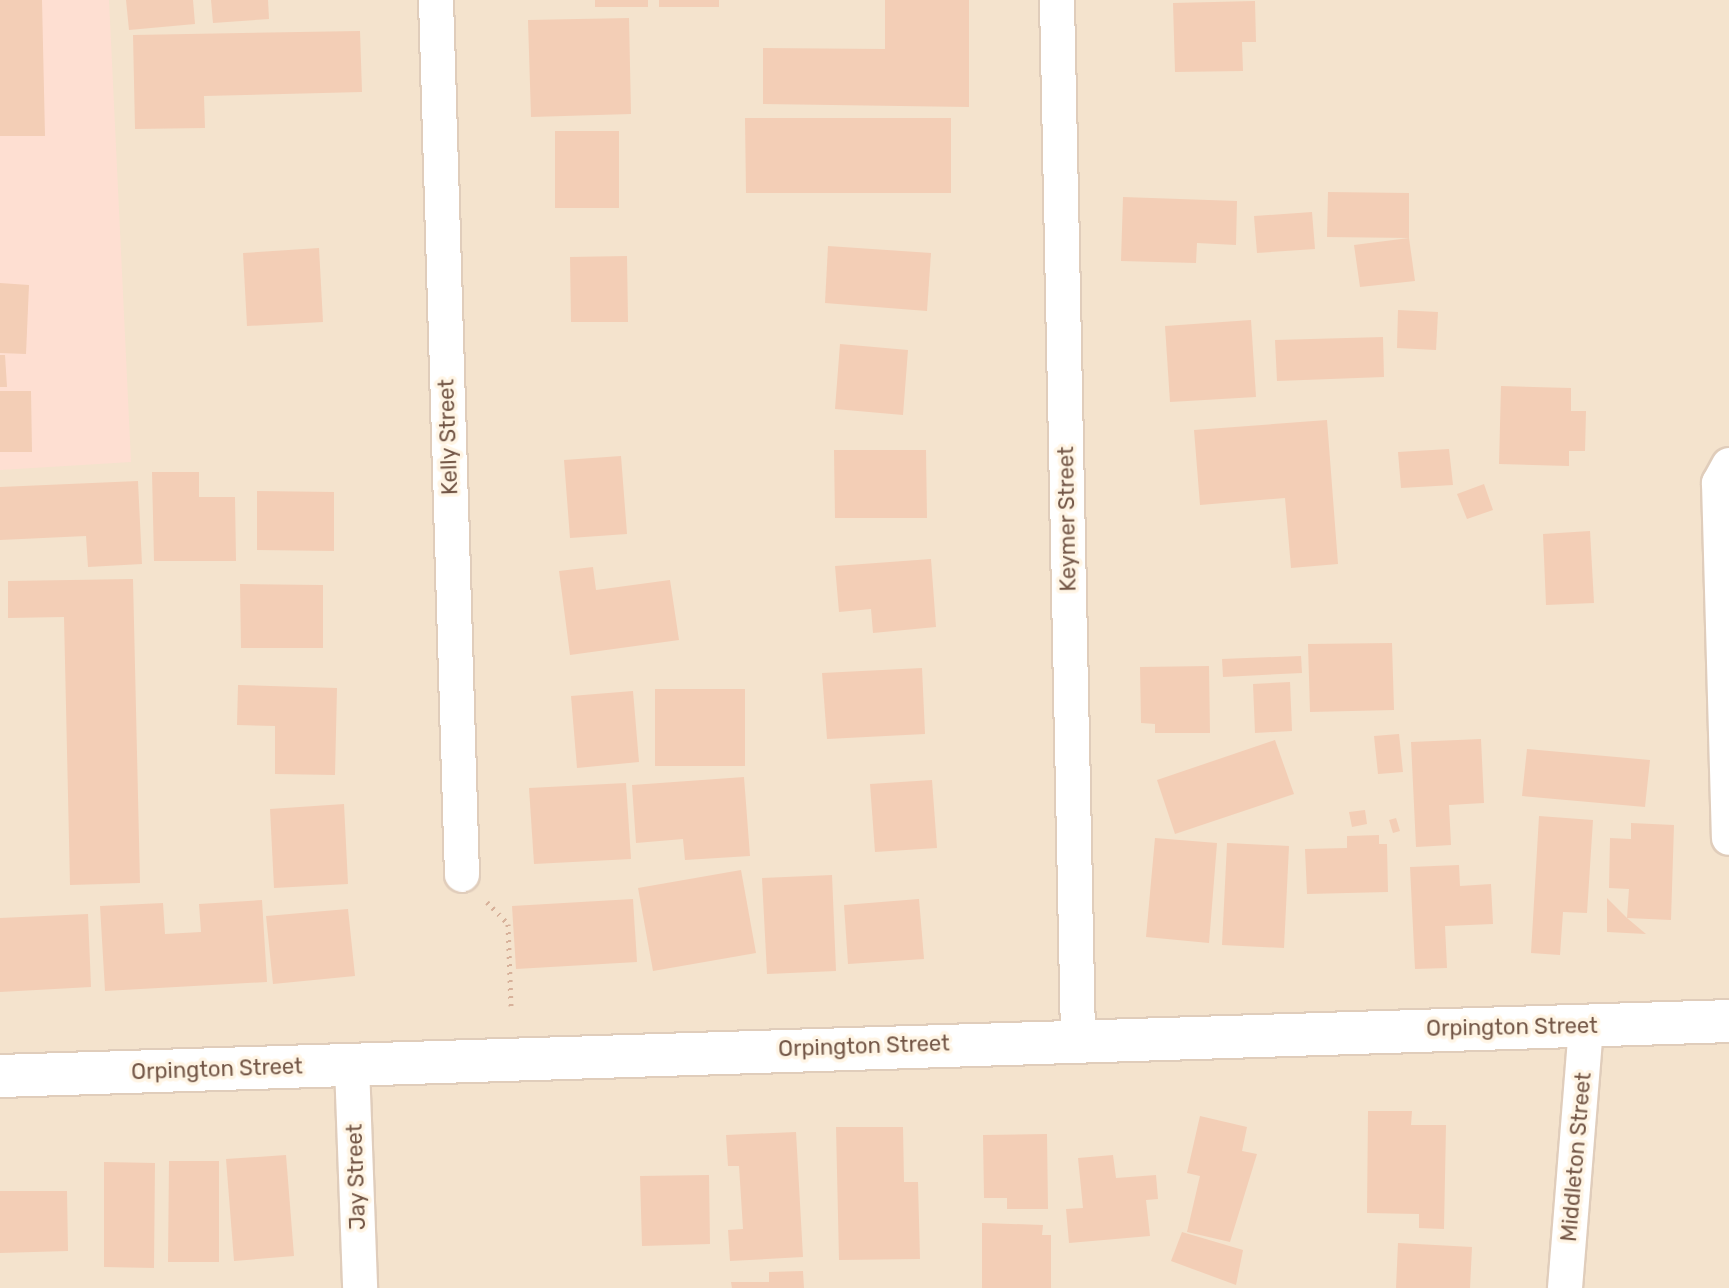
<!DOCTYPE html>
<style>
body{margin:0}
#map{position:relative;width:1729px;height:1288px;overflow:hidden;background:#fdf1df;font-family:Rubik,sans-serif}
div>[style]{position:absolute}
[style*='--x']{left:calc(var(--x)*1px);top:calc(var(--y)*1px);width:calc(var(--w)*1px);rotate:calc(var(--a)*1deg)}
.residential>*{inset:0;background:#f4e3cd}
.commercial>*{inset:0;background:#fedfd2}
.building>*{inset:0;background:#f3ceb6}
.path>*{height:5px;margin-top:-2.5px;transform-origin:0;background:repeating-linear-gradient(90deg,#d7b19a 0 2px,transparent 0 8px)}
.roads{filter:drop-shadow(2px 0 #e0cdbb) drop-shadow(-2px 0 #e0cdbb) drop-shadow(0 2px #e0cdbb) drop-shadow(0 -2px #e0cdbb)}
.minor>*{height:34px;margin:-17px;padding:0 17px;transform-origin:17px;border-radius:17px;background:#fff}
.tertiary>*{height:42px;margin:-21px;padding:0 21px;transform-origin:21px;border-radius:21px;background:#fff}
span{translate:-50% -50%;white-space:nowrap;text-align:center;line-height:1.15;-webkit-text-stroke:7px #fff5e5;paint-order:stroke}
.street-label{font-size:22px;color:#735646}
</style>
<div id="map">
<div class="residential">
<i style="clip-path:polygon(0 0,1729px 0,1729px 1288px,0 1288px)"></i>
</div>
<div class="commercial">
<i style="clip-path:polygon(0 0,109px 0,131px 462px,0 470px)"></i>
</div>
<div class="building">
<i style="clip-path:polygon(0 0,42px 0,45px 136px,0 136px)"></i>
<i style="clip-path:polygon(126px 0,193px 0,195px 24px,129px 30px)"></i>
<i style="clip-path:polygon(211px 0,268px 0,269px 19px,213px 23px)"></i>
<i style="clip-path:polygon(595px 0,648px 0,648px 7px,595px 7px)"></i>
<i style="clip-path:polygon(659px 0,719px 0,719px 7px,659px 7px)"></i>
<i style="clip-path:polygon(885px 0,969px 0,969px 107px,763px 104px,763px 48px,885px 49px)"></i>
<i style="clip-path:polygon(1255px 1px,1256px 42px,1242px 42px,1243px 71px,1175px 72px,1173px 3px)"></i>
<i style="clip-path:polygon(629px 18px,631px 114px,531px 117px,528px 20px)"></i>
<i style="clip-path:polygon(360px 31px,362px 92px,204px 96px,205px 128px,135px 129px,133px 35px)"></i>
<i style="clip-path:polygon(745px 118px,951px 118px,951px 193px,746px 193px)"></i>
<i style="clip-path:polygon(555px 131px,619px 131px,619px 208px,555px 208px)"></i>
<i style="clip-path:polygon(1328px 192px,1409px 193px,1409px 238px,1327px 237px)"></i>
<i style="clip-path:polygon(1123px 197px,1237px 201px,1236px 245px,1197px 243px,1196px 263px,1121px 261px)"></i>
<i style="clip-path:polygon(1312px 212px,1315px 249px,1257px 253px,1254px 216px)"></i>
<i style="clip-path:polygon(1409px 238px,1415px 281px,1360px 287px,1354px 245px)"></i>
<i style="clip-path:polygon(828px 246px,931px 253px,927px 311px,825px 303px)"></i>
<i style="clip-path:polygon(319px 248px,323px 322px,247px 326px,243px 253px)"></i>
<i style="clip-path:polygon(627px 256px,628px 322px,571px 322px,570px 257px)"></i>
<i style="clip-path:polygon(0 283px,29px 285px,26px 354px,0 353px)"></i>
<i style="clip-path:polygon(1398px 310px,1438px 312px,1436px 350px,1397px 348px)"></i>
<i style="clip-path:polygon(1251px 320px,1256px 397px,1170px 402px,1165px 326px)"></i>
<i style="clip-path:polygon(1383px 337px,1384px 377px,1277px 381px,1275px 340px)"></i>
<i style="clip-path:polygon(840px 344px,908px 350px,903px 415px,835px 409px)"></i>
<i style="clip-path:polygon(0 355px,5px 355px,7px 387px,0 387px)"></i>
<i style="clip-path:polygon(1501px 386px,1571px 388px,1571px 411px,1586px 411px,1585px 451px,1569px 451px,1569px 466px,1499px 464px)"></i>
<i style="clip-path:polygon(0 391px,31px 391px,32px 452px,0 452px)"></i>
<i style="clip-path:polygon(1327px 420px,1338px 564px,1291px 568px,1285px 498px,1200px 505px,1194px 430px)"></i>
<i style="clip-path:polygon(1449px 449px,1453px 485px,1401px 488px,1398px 452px)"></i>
<i style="clip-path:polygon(834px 450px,926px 450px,927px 518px,835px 518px)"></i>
<i style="clip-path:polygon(621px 456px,627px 534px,570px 538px,564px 460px)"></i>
<i style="clip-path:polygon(152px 472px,199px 472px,199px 497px,235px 497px,236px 561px,154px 561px)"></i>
<i style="clip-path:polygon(138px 481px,142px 564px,88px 567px,86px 536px,0 540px,0 487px)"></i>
<i style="clip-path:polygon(1484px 484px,1493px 510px,1467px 519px,1457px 494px)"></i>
<i style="clip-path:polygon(257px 491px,334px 492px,334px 551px,257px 550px)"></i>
<i style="clip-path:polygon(1590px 531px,1594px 603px,1546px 605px,1543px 534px)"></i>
<i style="clip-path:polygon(931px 559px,936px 627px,873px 633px,871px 609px,839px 612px,835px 566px)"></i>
<i style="clip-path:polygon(593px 567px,596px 590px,670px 580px,679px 640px,570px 655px,559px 571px)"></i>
<i style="clip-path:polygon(133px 579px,140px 883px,70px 885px,64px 617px,8px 618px,8px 581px)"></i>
<i style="clip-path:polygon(240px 584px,323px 585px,323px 648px,241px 648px)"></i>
<i style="clip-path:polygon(1392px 643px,1394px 710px,1310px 712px,1308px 644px)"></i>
<i style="clip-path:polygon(1301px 656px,1302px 673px,1223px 677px,1222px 659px)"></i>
<i style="clip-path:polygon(1209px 666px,1210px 733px,1155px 733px,1155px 724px,1141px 723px,1140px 667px)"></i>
<i style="clip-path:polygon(922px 668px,925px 734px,827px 739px,822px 673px)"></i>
<i style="clip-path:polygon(1290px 682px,1292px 731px,1255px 733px,1253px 684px)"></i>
<i style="clip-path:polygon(238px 685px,337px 688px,335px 775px,275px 774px,275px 726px,237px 725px)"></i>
<i style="clip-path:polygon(655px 689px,745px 689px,745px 766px,655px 766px)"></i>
<i style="clip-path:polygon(633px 691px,639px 762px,577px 768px,571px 696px)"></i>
<i style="clip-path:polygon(1399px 734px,1403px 772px,1378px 774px,1374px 736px)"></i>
<i style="clip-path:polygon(1481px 739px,1484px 803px,1449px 805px,1451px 845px,1416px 847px,1411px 742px)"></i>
<i style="clip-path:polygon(1275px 740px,1294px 794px,1175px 834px,1157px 780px)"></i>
<i style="clip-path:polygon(1527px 749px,1650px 760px,1645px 807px,1522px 796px)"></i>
<i style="clip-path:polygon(744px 777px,750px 856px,685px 860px,683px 839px,636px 843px,632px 785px)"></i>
<i style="clip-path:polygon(932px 780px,937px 848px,875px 852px,870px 784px)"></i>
<i style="clip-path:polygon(626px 783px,631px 859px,534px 864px,529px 788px)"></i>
<i style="clip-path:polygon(344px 804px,348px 884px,274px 888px,270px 809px)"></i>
<i style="clip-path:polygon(1365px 810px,1367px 824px,1352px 827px,1349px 812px)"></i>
<i style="clip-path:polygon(1539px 816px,1593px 820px,1587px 913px,1563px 912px,1560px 955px,1531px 953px)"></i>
<i style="clip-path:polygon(1396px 818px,1400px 831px,1393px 833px,1389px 820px)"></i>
<i style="clip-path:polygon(1631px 823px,1674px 825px,1671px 920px,1627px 918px,1646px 934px,1607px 932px,1607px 898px,1627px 918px,1629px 889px,1609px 888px,1610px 838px,1631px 839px)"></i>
<i style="clip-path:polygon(1379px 835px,1379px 844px,1387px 844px,1388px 892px,1307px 894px,1305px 849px,1347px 848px,1347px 836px)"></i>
<i style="clip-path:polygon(1155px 838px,1217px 843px,1209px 943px,1146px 937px)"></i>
<i style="clip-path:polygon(1227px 843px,1289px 846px,1284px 948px,1222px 945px)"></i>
<i style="clip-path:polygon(1459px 865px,1460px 886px,1491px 884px,1493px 924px,1445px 926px,1447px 968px,1415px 969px,1410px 867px)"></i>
<i style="clip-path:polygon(741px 870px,756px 953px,653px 971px,638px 888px)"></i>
<i style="clip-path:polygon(832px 875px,836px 971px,767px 974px,762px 878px)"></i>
<i style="clip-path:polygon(633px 899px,637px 962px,516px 969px,512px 906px)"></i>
<i style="clip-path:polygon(919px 899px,924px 959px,848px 964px,844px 905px)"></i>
<i style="clip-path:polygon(262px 900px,267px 982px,105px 991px,100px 906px,163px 903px,165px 934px,201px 932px,199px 904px)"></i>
<i style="clip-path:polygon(348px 909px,355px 976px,273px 984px,266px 916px)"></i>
<i style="clip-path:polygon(88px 914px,91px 987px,0 992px,0 918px)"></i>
<i style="clip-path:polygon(1368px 1111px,1412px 1111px,1411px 1125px,1446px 1125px,1444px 1229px,1419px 1228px,1419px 1214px,1367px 1213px)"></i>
<i style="clip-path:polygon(1200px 1116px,1247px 1127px,1242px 1151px,1257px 1154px,1230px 1242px,1187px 1232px,1200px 1176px,1187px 1173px)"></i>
<i style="clip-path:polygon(836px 1127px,903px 1127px,904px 1182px,918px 1182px,920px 1259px,839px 1260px)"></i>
<i style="clip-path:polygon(796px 1132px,803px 1257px,730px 1261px,728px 1230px,743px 1229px,739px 1166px,728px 1166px,726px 1135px)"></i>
<i style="clip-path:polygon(1047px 1134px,1048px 1209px,1007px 1209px,1007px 1198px,984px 1198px,983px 1135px)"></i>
<i style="clip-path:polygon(286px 1155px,294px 1256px,234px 1261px,226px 1159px)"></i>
<i style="clip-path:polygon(1113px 1155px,1116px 1178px,1156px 1175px,1158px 1199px,1146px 1200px,1150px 1236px,1069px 1243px,1066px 1209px,1083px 1208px,1078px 1158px)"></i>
<i style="clip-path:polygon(169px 1161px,219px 1161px,219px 1262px,168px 1262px)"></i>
<i style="clip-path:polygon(104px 1162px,155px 1163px,154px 1268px,104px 1267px)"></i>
<i style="clip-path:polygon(709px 1175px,710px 1244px,642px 1246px,640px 1176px)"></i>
<i style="clip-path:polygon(0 1191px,67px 1191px,68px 1251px,0 1253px)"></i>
<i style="clip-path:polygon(982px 1223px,1043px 1225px,1042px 1235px,1051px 1235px,1051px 1288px,982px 1288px)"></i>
<i style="clip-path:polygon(1182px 1232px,1243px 1250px,1236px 1285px,1171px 1261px)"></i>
<i style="clip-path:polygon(1398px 1243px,1472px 1247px,1470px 1288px,1396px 1288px)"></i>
<i style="clip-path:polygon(803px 1271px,804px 1288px,732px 1288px,731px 1282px,769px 1282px,769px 1272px)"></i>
</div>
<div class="path">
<i style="--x:487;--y:902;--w:30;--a:46"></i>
<i style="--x:508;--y:924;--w:82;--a:87.9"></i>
</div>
<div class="roads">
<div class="minor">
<i style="--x:436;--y:0;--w:875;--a:88.3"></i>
<i style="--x:1057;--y:0;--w:1038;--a:88.84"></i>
<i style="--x:1729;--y:465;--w:21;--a:119"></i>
<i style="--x:1719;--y:483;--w:355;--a:88.4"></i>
<i style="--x:352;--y:1066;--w:222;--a:87.9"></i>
<i style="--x:1565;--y:1288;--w:264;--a:-85.4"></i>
</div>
<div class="tertiary">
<i style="--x:0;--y:1076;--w:1730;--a:-1.82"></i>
</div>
</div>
<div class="street-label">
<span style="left:448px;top:437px;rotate:-92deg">Kelly Street</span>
<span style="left:1067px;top:519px;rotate:-91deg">Keymer Street</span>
<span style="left:1512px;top:1027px;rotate:-1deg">Orpington Street</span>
<span style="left:864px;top:1046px;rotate:-2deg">Orpington Street</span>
<span style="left:217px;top:1069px;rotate:-2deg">Orpington Street</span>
<span style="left:1576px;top:1157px;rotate:-85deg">Middleton Street</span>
<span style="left:356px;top:1177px;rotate:-92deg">Jay Street</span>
</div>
</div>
